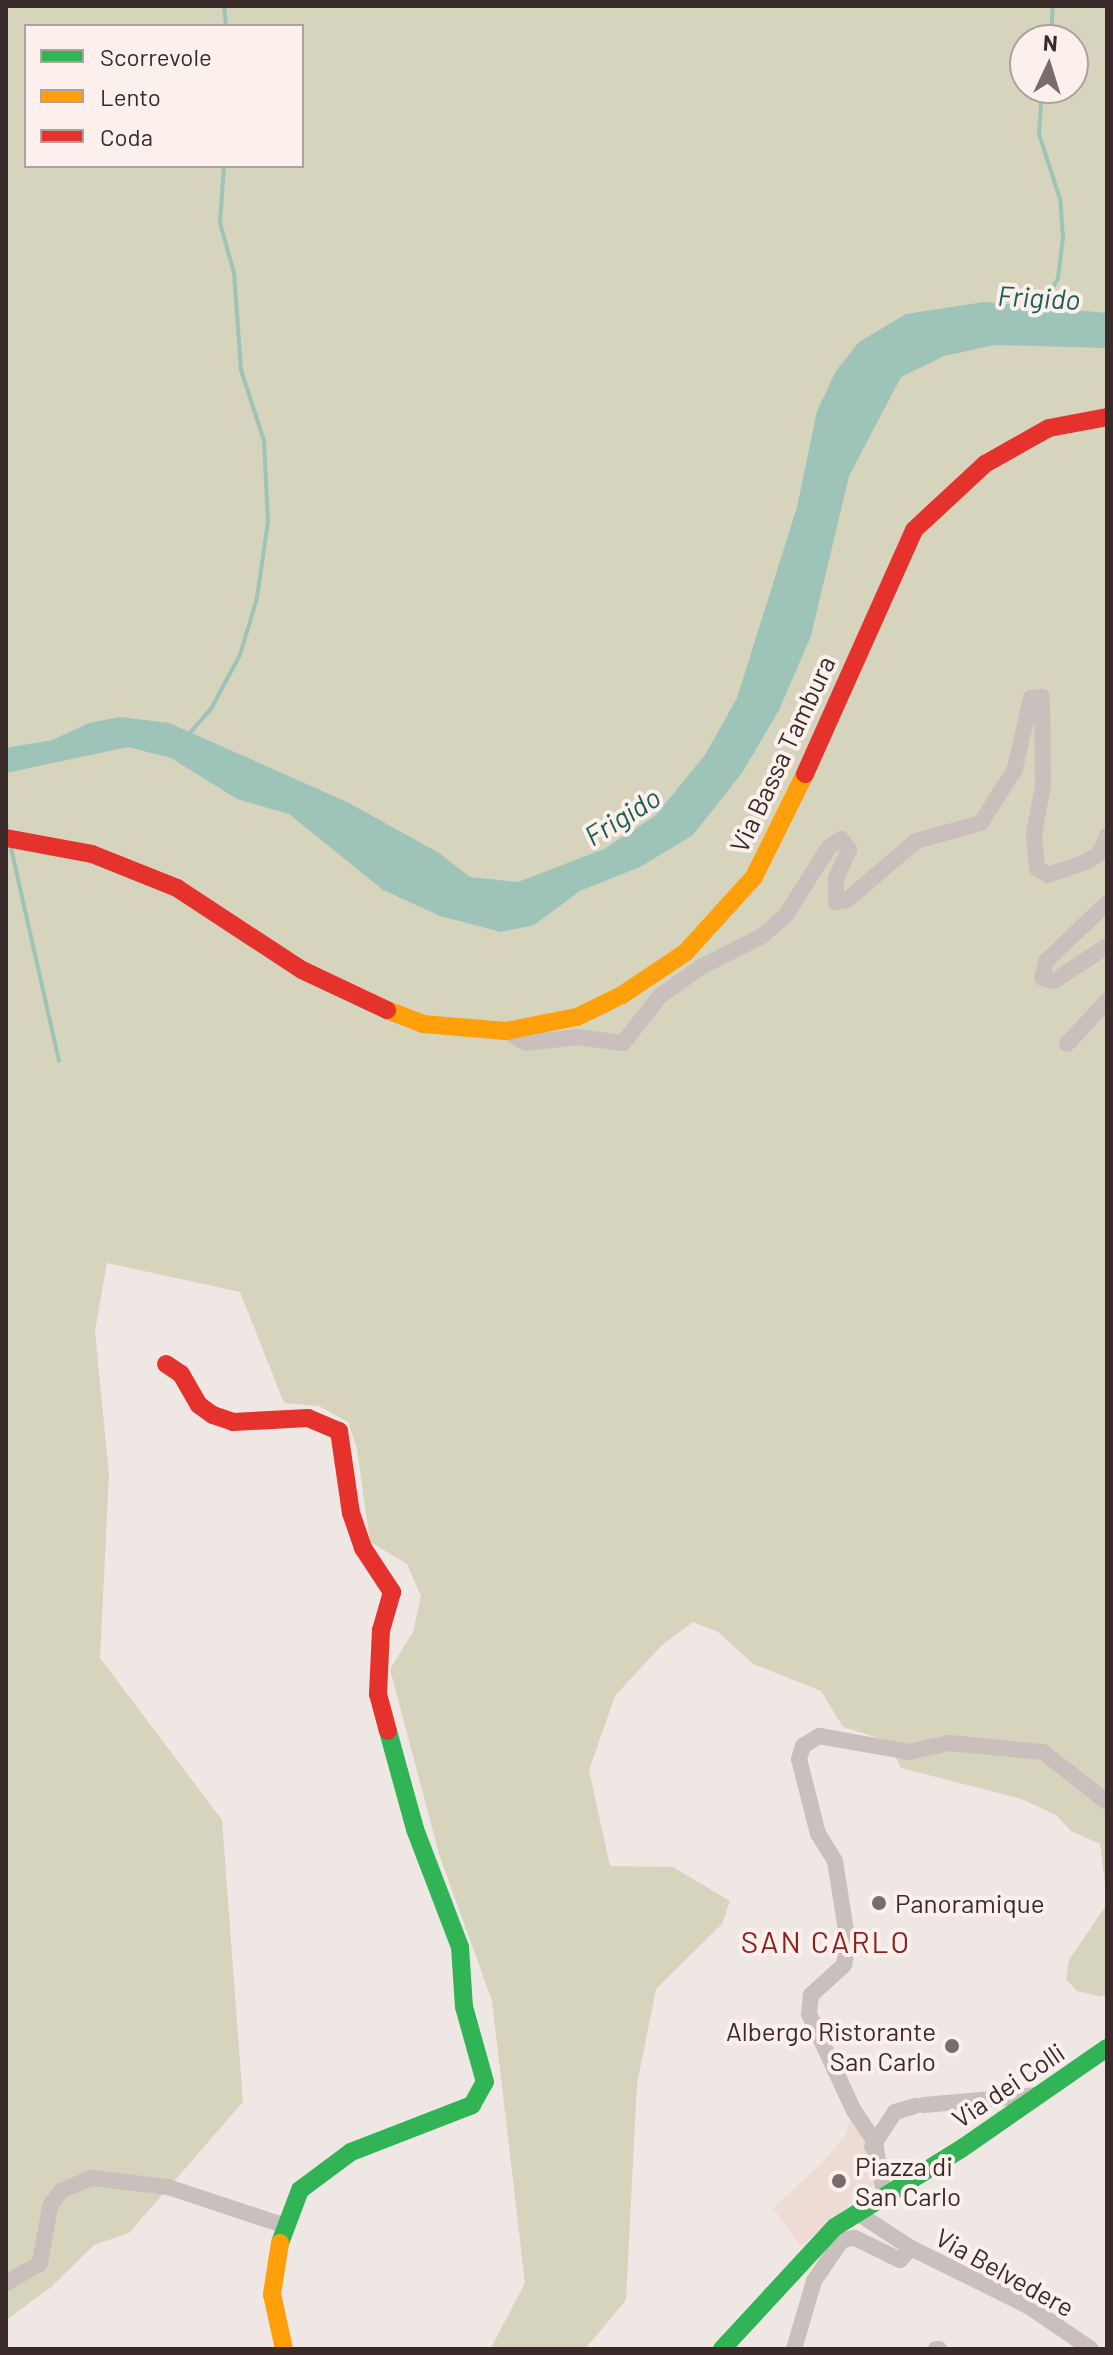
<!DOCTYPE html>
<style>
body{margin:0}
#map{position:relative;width:1113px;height:2355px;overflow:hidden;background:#efe7e4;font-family:Barlow,sans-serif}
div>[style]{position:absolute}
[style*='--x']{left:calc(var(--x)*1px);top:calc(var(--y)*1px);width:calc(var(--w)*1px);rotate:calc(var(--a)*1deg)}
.green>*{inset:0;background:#d6d4bd}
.plaza>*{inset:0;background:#eedbd3}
.water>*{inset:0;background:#9ec3b9}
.stream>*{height:4px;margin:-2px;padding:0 2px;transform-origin:2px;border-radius:2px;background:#9ec3b9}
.street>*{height:16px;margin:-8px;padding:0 8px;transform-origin:8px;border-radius:8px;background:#c9bfbc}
.fast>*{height:18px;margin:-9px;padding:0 9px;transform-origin:9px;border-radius:9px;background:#30b455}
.slow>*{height:18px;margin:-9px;padding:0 9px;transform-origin:9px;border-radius:9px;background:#ff9f0a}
.jam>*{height:18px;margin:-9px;padding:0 9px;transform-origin:9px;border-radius:9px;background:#e5322d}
.dots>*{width:22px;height:22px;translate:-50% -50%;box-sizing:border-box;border:4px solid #fbf0ec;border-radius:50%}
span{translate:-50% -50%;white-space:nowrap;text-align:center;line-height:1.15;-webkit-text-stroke:8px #fbf0ec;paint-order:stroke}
.street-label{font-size:26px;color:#3a2b2a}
.poi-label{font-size:26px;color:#3a2b2a}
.left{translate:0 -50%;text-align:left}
.right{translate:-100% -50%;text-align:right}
.water-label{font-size:28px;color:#1d5e52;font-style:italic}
.quarter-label{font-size:30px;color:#8d1e1f;letter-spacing:2px}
.frame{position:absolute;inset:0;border:8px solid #3a2b2a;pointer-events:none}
.legend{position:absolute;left:24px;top:24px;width:280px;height:144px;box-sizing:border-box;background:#fbf0ec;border:2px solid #aea19e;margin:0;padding:10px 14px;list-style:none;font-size:24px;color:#3a2b2a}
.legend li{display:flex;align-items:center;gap:16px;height:40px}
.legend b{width:40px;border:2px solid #aea19e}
.north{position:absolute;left:1009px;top:24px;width:80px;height:80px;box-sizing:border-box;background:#fbf0ec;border:2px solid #aea19e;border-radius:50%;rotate:4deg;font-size:22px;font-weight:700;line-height:32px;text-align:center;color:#3a2b2a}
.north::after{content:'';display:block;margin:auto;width:28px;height:36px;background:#796d6b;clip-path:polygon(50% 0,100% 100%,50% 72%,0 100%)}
</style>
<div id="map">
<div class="green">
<i style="clip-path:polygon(evenodd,6px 6px,1107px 6px,1107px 1901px,1100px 1844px,1071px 1831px,1056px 1815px,1022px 1799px,901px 1768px,888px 1741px,843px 1727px,821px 1691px,753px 1664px,718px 1632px,693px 1622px,661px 1646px,615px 1696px,589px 1770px,610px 1866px,673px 1867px,730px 1901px,722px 1924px,656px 1989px,637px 2084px,626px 2300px,585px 2349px,491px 2348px,525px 2283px,492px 2001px,439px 1854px,390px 1669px,413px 1632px,421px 1596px,407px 1564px,370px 1542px,357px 1449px,348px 1422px,319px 1406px,284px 1403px,240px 1292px,107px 1263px,95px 1331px,109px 1475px,100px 1658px,222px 1820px,243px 2102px,129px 2233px,94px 2245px,50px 2288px,6px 2320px,6px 6px,26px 26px,302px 26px,302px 166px,26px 166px,26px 26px,6px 6px,1025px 40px,1073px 40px,1073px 88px,1025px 88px,1025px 40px)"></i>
<i style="clip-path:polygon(1107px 1904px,1107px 1993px,1102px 1997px,1077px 1991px,1066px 1979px,1069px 1960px)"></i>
</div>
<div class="plaza">
<i style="clip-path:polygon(851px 2118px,872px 2147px,873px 2185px,801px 2246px,773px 2208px,820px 2165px,845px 2136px)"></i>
</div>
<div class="water">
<i style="clip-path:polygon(984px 302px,1107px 313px,1107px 348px,995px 345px,944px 356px,901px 377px,849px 476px,811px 636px,779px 710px,742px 773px,693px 835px,640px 867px,580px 891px,534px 925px,501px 932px,440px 916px,383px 890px,289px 814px,237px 799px,171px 758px,128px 747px,6px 773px,6px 748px,52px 740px,89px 723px,120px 717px,169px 723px,347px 802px,439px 853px,470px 877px,518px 882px,604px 849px,655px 816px,705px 755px,737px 698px,797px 507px,817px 411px,836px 371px,859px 342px,906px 314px)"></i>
</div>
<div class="stream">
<i style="--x:224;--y:6;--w:20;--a:84"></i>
<i style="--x:1051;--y:40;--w:34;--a:-87"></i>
<i style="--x:1041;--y:309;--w:35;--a:-61"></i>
<i style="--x:1058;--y:278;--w:40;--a:-82.9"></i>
<i style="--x:1063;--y:238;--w:39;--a:-94"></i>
<i style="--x:1060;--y:199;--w:68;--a:-107.9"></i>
<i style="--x:1039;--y:134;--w:46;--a:-86.3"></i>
<i style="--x:189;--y:734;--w:33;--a:-49"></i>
<i style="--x:211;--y:709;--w:61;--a:-61.8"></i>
<i style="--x:240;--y:655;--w:59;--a:-73.4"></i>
<i style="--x:257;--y:598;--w:77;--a:-81.8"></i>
<i style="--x:268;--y:522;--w:81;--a:-92.8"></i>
<i style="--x:264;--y:441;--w:75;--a:-107.9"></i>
<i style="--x:241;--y:370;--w:97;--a:-94.1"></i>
<i style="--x:234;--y:273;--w:52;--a:-105.6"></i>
<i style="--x:220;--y:223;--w:57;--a:-86"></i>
<i style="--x:6;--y:823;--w:3;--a:72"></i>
<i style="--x:11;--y:848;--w:218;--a:77.3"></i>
</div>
<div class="street">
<i style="--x:1107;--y:903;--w:84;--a:136.4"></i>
<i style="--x:1046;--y:961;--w:17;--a:103"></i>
<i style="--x:1042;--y:978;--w:12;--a:14"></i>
<i style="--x:1054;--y:981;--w:64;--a:-33.4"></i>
<i style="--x:506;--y:1031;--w:23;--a:31"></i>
<i style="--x:526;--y:1043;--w:52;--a:-6.6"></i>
<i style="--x:578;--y:1037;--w:45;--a:7.6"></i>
<i style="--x:623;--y:1043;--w:60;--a:-51.8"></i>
<i style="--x:660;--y:996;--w:50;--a:-35.3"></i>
<i style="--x:701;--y:967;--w:68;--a:-26.9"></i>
<i style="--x:762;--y:936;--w:32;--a:-41"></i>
<i style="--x:786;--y:915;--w:80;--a:-57.7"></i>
<i style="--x:829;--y:847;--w:14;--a:-34"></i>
<i style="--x:841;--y:839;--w:14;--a:54"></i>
<i style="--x:849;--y:850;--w:31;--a:115"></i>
<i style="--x:836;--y:878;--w:24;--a:90"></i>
<i style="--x:836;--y:902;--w:11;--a:-10"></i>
<i style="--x:847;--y:900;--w:91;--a:-40.5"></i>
<i style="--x:916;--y:841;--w:67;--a:-15.5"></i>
<i style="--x:981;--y:823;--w:64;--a:-57.8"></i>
<i style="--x:1015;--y:769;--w:73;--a:-77.3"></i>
<i style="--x:1031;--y:698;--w:11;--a:-5"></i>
<i style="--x:1042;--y:697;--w:88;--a:89.3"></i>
<i style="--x:1043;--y:785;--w:50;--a:100.4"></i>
<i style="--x:1034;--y:834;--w:34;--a:85"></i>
<i style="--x:1037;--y:868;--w:13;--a:32"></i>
<i style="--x:1048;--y:875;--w:39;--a:-19"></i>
<i style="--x:1085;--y:862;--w:16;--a:-30"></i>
<i style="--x:1099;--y:854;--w:20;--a:-66"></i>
<i style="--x:1067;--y:1044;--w:59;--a:-47.1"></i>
<i style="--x:924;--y:2105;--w:114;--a:-5"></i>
<i style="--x:872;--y:2147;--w:42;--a:-56.7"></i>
<i style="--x:895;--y:2112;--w:21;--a:-17"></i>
<i style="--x:884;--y:2194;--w:53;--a:-99.8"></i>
<i style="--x:875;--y:2142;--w:37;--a:-124"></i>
<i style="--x:854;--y:2111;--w:107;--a:-114.9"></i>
<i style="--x:809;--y:2014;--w:19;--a:-84"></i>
<i style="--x:811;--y:1995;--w:45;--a:-42.3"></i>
<i style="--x:844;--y:1965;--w:22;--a:-80"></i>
<i style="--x:848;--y:1943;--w:83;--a:-99"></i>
<i style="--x:835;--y:1861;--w:32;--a:-122"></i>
<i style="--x:818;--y:1834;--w:77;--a:-104.2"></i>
<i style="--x:799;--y:1759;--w:14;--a:-73"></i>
<i style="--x:803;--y:1746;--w:19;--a:-32"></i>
<i style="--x:819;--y:1736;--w:91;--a:10.1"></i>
<i style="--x:909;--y:1752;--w:41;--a:-12.7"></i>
<i style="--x:949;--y:1743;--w:94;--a:5.5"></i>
<i style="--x:1043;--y:1752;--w:81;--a:38"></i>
<i style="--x:856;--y:2212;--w:66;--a:33.2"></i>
<i style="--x:911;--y:2248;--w:131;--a:26.4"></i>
<i style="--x:1028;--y:2306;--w:76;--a:34.3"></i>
<i style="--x:6;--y:2283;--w:39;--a:-30"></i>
<i style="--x:40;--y:2263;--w:58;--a:-80"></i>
<i style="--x:50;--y:2206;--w:19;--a:-54"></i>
<i style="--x:61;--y:2191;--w:34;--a:-23"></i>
<i style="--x:92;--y:2178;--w:77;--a:6.8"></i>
<i style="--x:168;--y:2187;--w:121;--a:18.3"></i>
<i style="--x:794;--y:2349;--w:71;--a:-73.6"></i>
<i style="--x:814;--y:2281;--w:50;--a:-55.7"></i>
<i style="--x:842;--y:2240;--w:13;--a:-9"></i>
<i style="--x:855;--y:2238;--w:50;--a:26.1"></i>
<i style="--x:900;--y:2260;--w:16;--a:-47"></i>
<i style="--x:936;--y:2349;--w:3;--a:0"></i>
</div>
<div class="fast">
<i style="--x:280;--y:2243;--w:57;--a:-69.3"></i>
<i style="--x:300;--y:2190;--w:64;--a:-36.7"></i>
<i style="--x:351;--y:2152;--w:130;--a:-21.2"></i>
<i style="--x:472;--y:2105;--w:26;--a:-61"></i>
<i style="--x:485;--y:2082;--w:78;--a:-105.6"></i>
<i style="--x:464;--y:2007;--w:60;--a:-93.8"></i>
<i style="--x:460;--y:1947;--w:126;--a:-110.9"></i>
<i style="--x:415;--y:1829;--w:102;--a:-105.4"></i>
<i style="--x:722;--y:2349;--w:166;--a:-47.2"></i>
<i style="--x:835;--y:2227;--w:148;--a:-31.8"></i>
<i style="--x:961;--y:2149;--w:178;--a:-34.7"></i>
</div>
<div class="slow">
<i style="--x:387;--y:1010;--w:39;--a:21"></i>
<i style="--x:423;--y:1024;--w:83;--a:4.8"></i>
<i style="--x:506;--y:1031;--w:72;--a:-11.2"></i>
<i style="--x:577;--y:1017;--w:50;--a:-26.1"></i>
<i style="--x:622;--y:995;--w:76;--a:-33.7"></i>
<i style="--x:685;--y:953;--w:103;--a:-47.8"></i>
<i style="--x:754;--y:877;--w:115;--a:-63.7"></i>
<i style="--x:280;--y:2243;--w:52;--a:98.9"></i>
<i style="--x:272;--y:2294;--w:56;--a:77.7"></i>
</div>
<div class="jam">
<i style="--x:805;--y:774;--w:267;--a:-65.9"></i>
<i style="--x:914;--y:530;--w:97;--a:-42.9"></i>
<i style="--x:985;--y:464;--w:73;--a:-29.4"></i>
<i style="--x:1049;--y:428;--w:59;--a:-10.7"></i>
<i style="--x:6;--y:838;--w:87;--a:10.5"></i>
<i style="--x:92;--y:854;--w:92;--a:21.8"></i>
<i style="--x:177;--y:888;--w:149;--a:33.3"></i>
<i style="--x:302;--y:970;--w:94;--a:25.2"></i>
<i style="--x:166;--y:1364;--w:18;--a:34"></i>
<i style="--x:181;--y:1374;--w:36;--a:60"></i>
<i style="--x:199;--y:1405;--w:17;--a:36"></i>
<i style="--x:213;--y:1415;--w:21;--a:19"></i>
<i style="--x:233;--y:1422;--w:75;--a:-3.1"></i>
<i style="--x:308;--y:1418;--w:34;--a:23"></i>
<i style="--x:339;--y:1431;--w:83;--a:81.7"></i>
<i style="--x:351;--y:1513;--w:37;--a:71"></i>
<i style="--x:363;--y:1548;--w:53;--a:56.6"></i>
<i style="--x:392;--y:1592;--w:40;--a:106"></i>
<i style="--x:381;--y:1630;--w:64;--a:92.7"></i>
<i style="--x:378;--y:1694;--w:38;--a:75"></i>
</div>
<div class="dots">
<i style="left:879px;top:1903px;background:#796d6b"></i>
<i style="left:952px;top:2046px;background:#796d6b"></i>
<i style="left:839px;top:2181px;background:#796d6b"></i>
</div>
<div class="street-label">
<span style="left:782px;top:754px;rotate:-65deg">Via Bassa Tambura</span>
<span style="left:1008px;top:2085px;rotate:-34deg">Via dei Colli</span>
<span style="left:1005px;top:2272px;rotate:29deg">Via Belvedere</span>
</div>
<div class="poi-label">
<span class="left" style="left:895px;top:1903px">Panoramique</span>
<span class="right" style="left:936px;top:2046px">Albergo Ristorante<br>San Carlo</span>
<span class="left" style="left:855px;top:2181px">Piazza di<br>San Carlo</span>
</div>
<div class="water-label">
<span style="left:1039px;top:297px;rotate:3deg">Frigido</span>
<span style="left:622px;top:816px;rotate:-32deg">Frigido</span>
</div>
<div class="quarter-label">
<span style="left:826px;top:1941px">SAN CARLO</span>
</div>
<div class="frame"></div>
<ul class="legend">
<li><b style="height:10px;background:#30b455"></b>Scorrevole</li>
<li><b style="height:10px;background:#ff9f0a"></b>Lento</li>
<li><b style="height:10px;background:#e5322d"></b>Coda</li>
</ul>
<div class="north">N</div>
</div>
